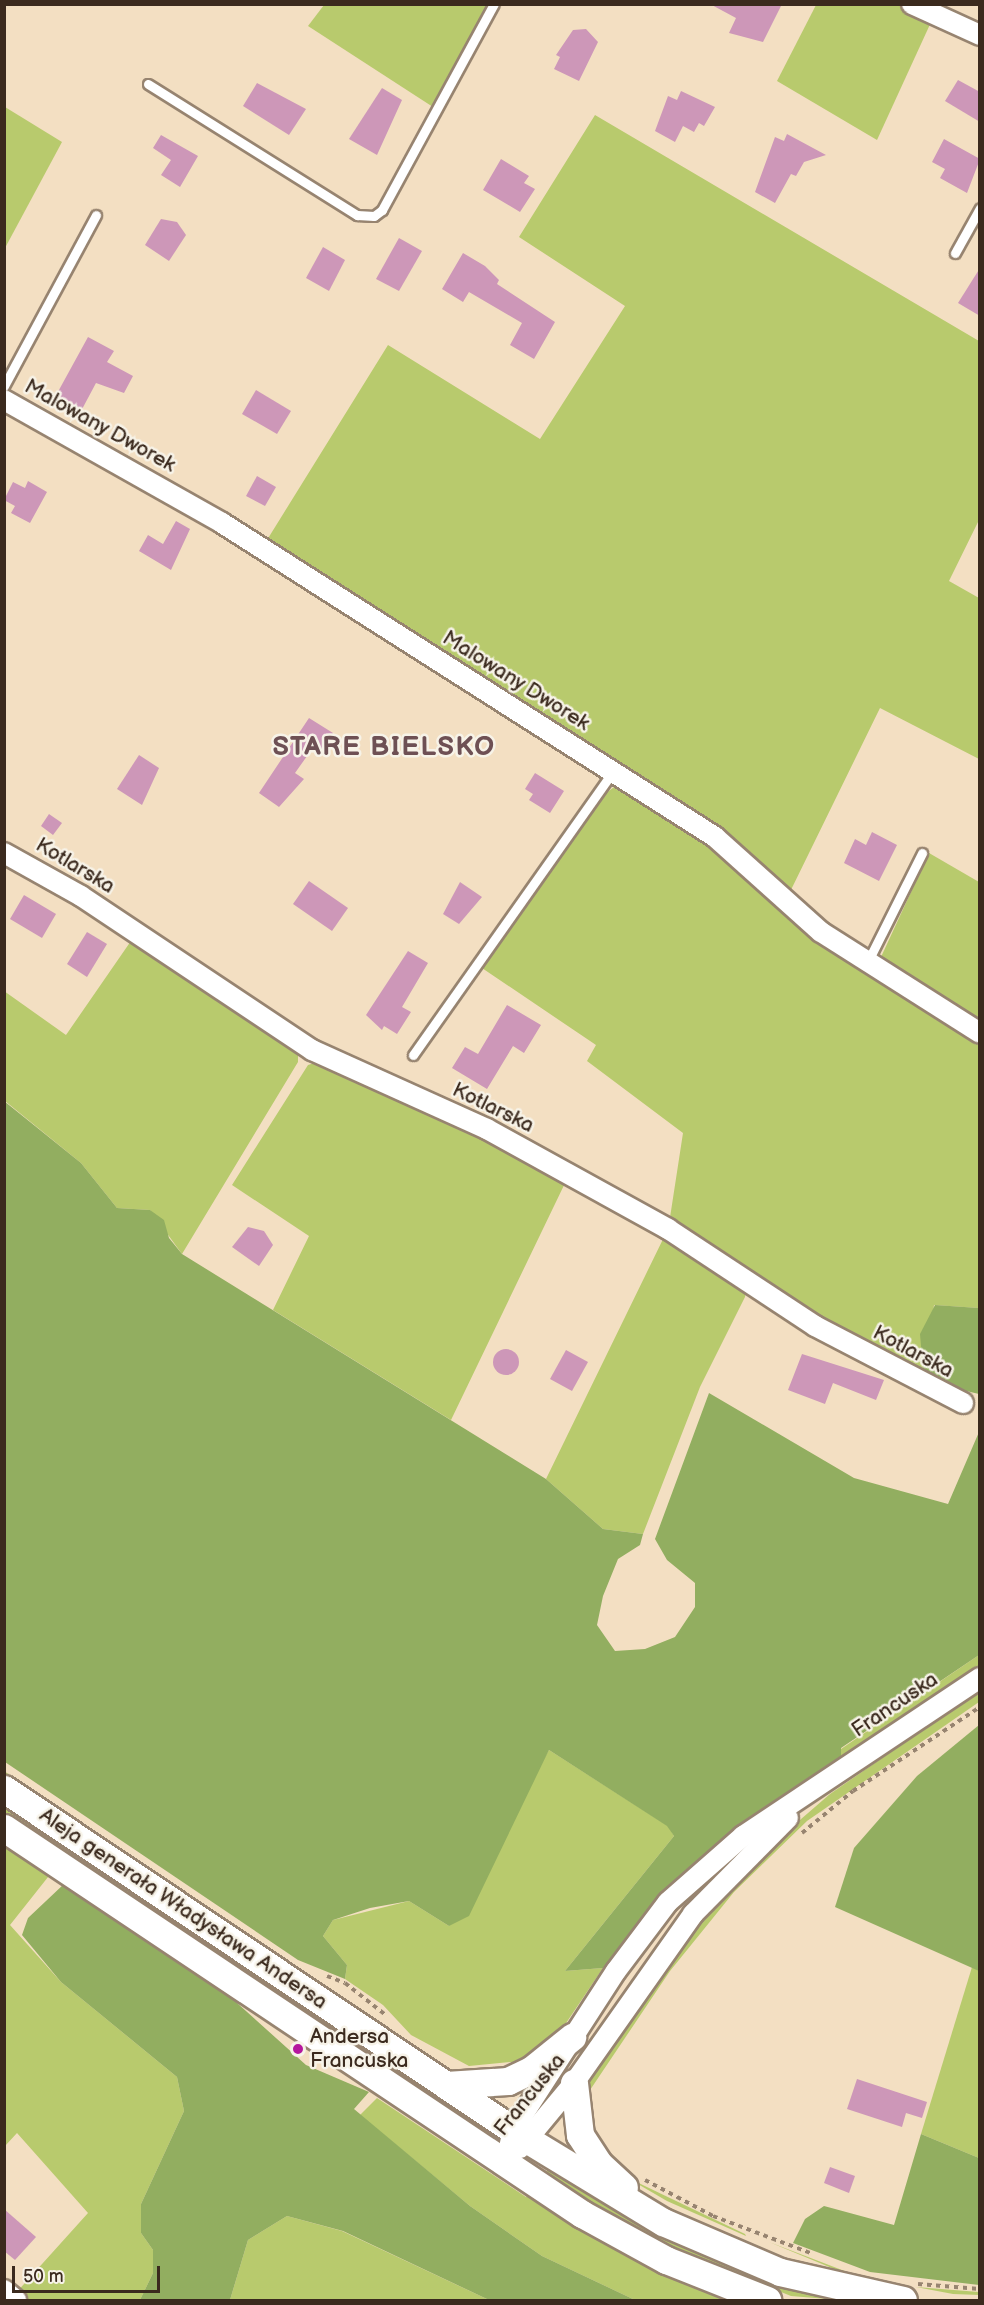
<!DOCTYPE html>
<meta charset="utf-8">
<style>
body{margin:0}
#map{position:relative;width:984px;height:2305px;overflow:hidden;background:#f3dfc2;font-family:"Balsamiq Sans",sans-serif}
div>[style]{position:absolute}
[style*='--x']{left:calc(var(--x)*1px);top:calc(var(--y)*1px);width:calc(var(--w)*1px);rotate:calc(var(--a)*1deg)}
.green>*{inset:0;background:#b8ca6d}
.forest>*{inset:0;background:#92ae60}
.building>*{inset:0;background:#cd97b8}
.round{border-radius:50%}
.path>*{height:4px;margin-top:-2px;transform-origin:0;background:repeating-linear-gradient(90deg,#978470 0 4.5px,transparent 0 9px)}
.roads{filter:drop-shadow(2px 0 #978470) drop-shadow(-2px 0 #978470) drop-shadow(0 2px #978470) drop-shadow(0 -2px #978470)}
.service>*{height:9px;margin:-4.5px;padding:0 4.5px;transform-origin:4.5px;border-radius:4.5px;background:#fff}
.minor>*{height:20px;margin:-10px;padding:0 10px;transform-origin:10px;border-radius:10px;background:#fff}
.secondary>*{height:27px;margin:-13.5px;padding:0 13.5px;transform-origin:13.5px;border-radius:13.5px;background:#fff}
.dots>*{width:16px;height:16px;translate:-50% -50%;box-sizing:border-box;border:3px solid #f7f3e8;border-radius:50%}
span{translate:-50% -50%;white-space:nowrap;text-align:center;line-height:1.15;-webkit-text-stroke:5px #f7f3e8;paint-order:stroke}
.street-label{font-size:21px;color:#3b2a1e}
.poi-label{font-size:21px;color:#3b2a1e}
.left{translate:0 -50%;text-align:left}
.district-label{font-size:27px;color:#6e5054;font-weight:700;letter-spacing:1.5px}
.frame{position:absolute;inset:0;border:6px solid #3b2a1e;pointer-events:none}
.scale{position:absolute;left:12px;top:2266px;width:148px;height:27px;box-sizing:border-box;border:3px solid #3b2a1e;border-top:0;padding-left:8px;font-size:18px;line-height:21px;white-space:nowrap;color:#3b2a1e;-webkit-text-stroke:4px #f7f3e8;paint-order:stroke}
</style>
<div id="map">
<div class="green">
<i style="clip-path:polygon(324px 5px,488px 5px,433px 107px,308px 26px)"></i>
<i style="clip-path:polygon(816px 5px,899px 5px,932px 20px,877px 140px,777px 81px)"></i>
<i style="clip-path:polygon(5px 107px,62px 142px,5px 248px)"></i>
<i style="clip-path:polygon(595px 115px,979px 341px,979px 520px,949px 581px,979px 598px,979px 759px,880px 708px,788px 896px,267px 540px,388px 345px,540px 439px,625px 306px,519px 237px)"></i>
<i style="clip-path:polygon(614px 787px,627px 787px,705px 838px,979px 1040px,979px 1308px,934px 1305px,924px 1381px,669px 1224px,683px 1133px,587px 1061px,596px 1045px,479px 966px,597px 800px)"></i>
<i style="clip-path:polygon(929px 853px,979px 882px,979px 1026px,885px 966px,881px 957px)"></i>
<i style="clip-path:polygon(133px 938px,298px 1053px,298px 1062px,182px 1254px,150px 1210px,117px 1208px,81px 1163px,5px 1101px,4px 991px,66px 1035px)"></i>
<i style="clip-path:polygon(321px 1061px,567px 1179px,451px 1420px,273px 1310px,309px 1236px,232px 1185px,308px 1065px)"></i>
<i style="clip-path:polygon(666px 1233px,746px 1290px,745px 1297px,700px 1387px,643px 1534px,603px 1529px,546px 1479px)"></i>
<i style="clip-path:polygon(979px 1655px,979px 1665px,841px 1757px,841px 1749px)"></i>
<i style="clip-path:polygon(979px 1691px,979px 1702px,807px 1821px,734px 1892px,670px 1971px,586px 2096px,585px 2084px,597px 2065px,698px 1922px,771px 1845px,830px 1794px)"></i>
<i style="clip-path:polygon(549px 1750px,668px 1826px,674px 1836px,565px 1971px,603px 1968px,554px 2041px,515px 2071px,511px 2062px,469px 2066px,411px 2035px,383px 2005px,345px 1979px,347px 1965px,323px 1936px,333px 1920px,409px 1901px,449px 1926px)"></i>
<i style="clip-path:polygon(4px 1771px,109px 1841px,245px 1933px,5px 1775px)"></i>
<i style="clip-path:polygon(4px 1803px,148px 1900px,149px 1903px,144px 1906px,5px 1813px)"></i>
<i style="clip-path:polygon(5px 1840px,52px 1872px,10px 1925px,61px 1982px,177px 2077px,184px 2111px,141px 2204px,141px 2233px,153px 2250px,153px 2273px,140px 2300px,22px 2300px,15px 2294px,88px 2213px,17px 2133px,5px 2146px)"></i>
<i style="clip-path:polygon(167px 1912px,252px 1970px,190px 1939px,162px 1920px)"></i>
<i style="clip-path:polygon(972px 1967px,980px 1971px,979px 2158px,921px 2134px)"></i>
<i style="clip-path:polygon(377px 2098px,526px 2197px,529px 2193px,627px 2256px,725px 2300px,635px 2300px,542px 2256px,470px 2206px,360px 2115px)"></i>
<i style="clip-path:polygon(549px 2168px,700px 2254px,840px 2300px,791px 2296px,658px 2243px,545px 2174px)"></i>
<i style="clip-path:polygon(624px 2176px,745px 2234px,746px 2236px,667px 2201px)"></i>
<i style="clip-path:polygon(287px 2216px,342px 2231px,489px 2300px,230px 2300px,248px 2240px)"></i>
<i style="clip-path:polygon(769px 2242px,868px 2280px,896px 2287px,868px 2283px)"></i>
<i style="clip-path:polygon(916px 2287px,979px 2292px,979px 2295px,953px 2294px)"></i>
</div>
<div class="forest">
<i style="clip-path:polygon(4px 1101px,81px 1163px,117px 1208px,150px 1210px,164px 1220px,169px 1238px,182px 1254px,546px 1479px,603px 1529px,643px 1534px,640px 1545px,618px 1559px,603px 1596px,597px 1625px,615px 1651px,645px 1649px,675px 1637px,695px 1607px,695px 1583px,667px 1560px,655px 1539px,709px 1393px,854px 1478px,948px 1504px,979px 1432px,979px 1655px,841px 1748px,841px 1757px,737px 1828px,666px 1890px,603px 1968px,565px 1971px,674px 1836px,667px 1826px,549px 1750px,469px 1916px,449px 1926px,409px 1901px,370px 1908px,333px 1920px,323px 1936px,347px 1965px,345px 1979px,298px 1960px,5px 1762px)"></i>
<i style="clip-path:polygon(935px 1305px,979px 1308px,979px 1394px,924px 1381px,920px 1334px)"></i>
<i style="clip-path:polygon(979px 1725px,979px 1971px,835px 1907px,854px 1848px,917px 1776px)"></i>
<i style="clip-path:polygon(64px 1884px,217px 1985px,306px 2065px,369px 2092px,354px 2109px,470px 2206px,542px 2256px,635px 2300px,489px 2300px,343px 2231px,287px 2216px,248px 2240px,230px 2300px,140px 2300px,153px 2273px,153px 2250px,141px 2233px,141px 2204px,184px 2111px,177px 2077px,61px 1982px,22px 1935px,28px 1918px)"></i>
<i style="clip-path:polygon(921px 2134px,979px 2158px,979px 2285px,870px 2272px,793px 2243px,805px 2219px,824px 2206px,894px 2225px)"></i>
</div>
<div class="building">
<i style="clip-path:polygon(710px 4px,782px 4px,763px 42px,729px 33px,736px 18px)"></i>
<i style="clip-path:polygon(586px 29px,598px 42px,579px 81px,554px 69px,560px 57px,556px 55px,573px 30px)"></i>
<i style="clip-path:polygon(958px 80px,980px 92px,980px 122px,945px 101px)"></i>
<i style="clip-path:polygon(257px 83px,306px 109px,289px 135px,243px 106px)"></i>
<i style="clip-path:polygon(382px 88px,402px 100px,377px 155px,349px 139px)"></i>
<i style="clip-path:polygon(681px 91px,715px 107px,704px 126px,699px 123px,694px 132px,683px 126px,675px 142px,655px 131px,668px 96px,677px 100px)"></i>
<i style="clip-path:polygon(787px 134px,826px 155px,804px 162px,796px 176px,791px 174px,775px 203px,755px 192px,775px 137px,784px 141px)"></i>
<i style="clip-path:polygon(161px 135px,198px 156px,180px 187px,161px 175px,171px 160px,153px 148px)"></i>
<i style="clip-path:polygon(944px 139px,980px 159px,967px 193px,940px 178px,945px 169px,932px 162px)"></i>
<i style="clip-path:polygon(501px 159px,529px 176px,524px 183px,535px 189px,520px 212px,483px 190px)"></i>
<i style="clip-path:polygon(161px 219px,177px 222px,186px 235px,169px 261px,145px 245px)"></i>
<i style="clip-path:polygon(399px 238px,422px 251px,399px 291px,376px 279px)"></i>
<i style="clip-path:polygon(323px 247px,345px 260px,329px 291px,306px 278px)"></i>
<i style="clip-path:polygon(463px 253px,485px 266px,499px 280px,497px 284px,555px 322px,534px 359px,510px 345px,522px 323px,469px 292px,463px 302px,442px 289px)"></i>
<i style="clip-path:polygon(980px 268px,980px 316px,958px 303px)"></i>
<i style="clip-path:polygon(88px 337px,114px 351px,107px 362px,133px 376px,124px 393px,96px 383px,80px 413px,54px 399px)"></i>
<i style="clip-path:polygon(256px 390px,291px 411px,277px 434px,242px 414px)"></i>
<i style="clip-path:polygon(257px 476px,276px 487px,265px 506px,246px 496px)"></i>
<i style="clip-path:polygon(28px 481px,47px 492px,30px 523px,11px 513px,15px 506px,4px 500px,13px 482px,25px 488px)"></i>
<i style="clip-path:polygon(176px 521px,190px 529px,171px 570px,139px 551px,148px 535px,163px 544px)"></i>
<i style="clip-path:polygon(309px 718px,333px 733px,319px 754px,312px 749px,295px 773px,304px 779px,279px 807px,259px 793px)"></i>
<i style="clip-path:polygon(139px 755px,159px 768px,142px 805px,117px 789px)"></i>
<i style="clip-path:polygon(535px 773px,564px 791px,550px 813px,529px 800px,533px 794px,525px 789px)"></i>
<i style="clip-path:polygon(49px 814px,62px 823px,53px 835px,41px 826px)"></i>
<i style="clip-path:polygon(872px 832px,897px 845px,879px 881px,844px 863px,855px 839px,866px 845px)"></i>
<i style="clip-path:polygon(309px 881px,348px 908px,332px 931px,293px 904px)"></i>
<i style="clip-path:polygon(460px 882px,482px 897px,459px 924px,443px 914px)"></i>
<i style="clip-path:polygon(24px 895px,56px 914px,42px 938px,10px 919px)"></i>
<i style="clip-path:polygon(87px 932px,107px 944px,87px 977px,67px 964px)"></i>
<i style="clip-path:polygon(408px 951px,428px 963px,402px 1007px,411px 1012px,397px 1034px,384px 1026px,382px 1030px,366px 1015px)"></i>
<i style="clip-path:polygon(507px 1005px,541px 1025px,524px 1053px,513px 1046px,487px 1089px,452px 1068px,465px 1047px,478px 1054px)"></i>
<i style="clip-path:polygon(248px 1227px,264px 1231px,273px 1245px,259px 1266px,232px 1247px)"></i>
<i class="round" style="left:493px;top:1349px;width:26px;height:26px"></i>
<i style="clip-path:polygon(566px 1350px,588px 1362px,572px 1391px,550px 1379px)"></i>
<i style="clip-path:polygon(802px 1354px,884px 1380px,876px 1400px,833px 1383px,825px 1404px,788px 1390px)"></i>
<i style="clip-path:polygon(857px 2079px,927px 2102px,922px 2118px,906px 2113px,902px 2127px,847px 2109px)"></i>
<i style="clip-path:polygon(830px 2167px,855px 2176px,849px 2193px,824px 2183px)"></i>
<i style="clip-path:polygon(4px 2209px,36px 2237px,15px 2260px,4px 2251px)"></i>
</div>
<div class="path">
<i style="--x:802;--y:1833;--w:66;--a:-39.5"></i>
<i style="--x:853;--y:1791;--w:152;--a:-33.5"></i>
<i style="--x:327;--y:1976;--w:19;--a:21"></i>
<i style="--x:345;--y:1983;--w:53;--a:38.2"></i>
<i style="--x:645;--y:2180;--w:77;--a:27.9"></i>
<i style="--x:713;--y:2216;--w:107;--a:20.8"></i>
<i style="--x:918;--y:2284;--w:62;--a:4.6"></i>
</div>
<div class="roads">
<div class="service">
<i style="--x:148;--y:84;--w:247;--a:32.1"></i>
<i style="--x:357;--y:215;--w:17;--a:3"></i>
<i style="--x:374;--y:216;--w:10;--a:-37"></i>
<i style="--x:382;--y:210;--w:234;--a:-61.5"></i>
<i style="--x:955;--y:253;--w:51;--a:-60.9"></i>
<i style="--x:4;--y:386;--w:194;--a:-61.7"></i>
<i style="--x:867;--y:963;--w:123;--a:-63.4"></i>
<i style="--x:413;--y:1055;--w:347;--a:-54.8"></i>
</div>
<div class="minor">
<i style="--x:912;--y:4;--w:75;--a:24.5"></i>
<i style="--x:4;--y:400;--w:250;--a:29.4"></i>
<i style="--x:222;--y:523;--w:585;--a:32.49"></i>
<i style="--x:715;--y:837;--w:142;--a:41.9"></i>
<i style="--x:821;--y:932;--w:188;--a:32.4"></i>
<i style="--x:4;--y:853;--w:88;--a:29.2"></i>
<i style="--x:81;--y:896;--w:278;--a:33.7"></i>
<i style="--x:312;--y:1050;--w:192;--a:24.3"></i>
<i style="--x:487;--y:1129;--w:207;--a:28.9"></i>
<i style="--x:668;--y:1229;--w:176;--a:33.4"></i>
<i style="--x:815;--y:1326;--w:167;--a:27.5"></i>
<i style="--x:520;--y:2148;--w:85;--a:-50.3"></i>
<i style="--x:574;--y:2083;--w:207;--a:-54.8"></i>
<i style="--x:693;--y:1914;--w:135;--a:-45.3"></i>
<i style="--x:506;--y:2162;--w:33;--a:-78"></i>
<i style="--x:513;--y:2130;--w:189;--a:-57.1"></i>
<i style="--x:616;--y:1971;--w:86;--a:-53"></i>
<i style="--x:668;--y:1902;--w:100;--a:-41.3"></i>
<i style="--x:743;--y:1836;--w:285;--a:-33.7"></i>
<i style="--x:4;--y:2290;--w:16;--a:40"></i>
</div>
<div class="secondary">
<i style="--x:4;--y:1789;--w:631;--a:33.82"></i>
<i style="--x:528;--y:2140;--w:158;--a:31.3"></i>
<i style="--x:663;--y:2222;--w:127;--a:23.1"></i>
<i style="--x:780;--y:2272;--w:126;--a:12.8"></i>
<i style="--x:4;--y:1828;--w:695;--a:33.74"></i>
<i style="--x:582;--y:2214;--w:96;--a:28.7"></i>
<i style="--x:666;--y:2260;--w:109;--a:21.6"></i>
<i style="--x:574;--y:2083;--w:52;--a:83.4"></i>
<i style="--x:580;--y:2135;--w:35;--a:57"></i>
<i style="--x:599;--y:2164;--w:34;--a:43"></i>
<i style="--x:446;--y:2085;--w:62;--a:-3.7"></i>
<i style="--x:508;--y:2081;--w:25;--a:-26"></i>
<i style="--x:531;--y:2070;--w:53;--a:-38.8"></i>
</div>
</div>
<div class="dots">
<i style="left:298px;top:2049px;background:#b5179e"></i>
</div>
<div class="street-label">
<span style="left:100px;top:426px;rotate:29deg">Malowany Dworek</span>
<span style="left:516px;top:681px;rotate:32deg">Malowany Dworek</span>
<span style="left:75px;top:866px;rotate:31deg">Kotlarska</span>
<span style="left:493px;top:1108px;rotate:26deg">Kotlarska</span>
<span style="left:913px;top:1352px;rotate:28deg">Kotlarska</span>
<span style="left:895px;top:1705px;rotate:-34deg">Francuska</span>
<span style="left:183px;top:1909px;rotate:34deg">Aleja generała Władysława Andersa</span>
<span style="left:530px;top:2095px;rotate:-51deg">Francuska</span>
</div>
<div class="poi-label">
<span class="left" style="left:310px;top:2049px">Andersa<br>Francuska</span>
</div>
<div class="district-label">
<span style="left:384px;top:748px">STARE BIELSKO</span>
</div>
<div class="frame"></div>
<div class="scale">50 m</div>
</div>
